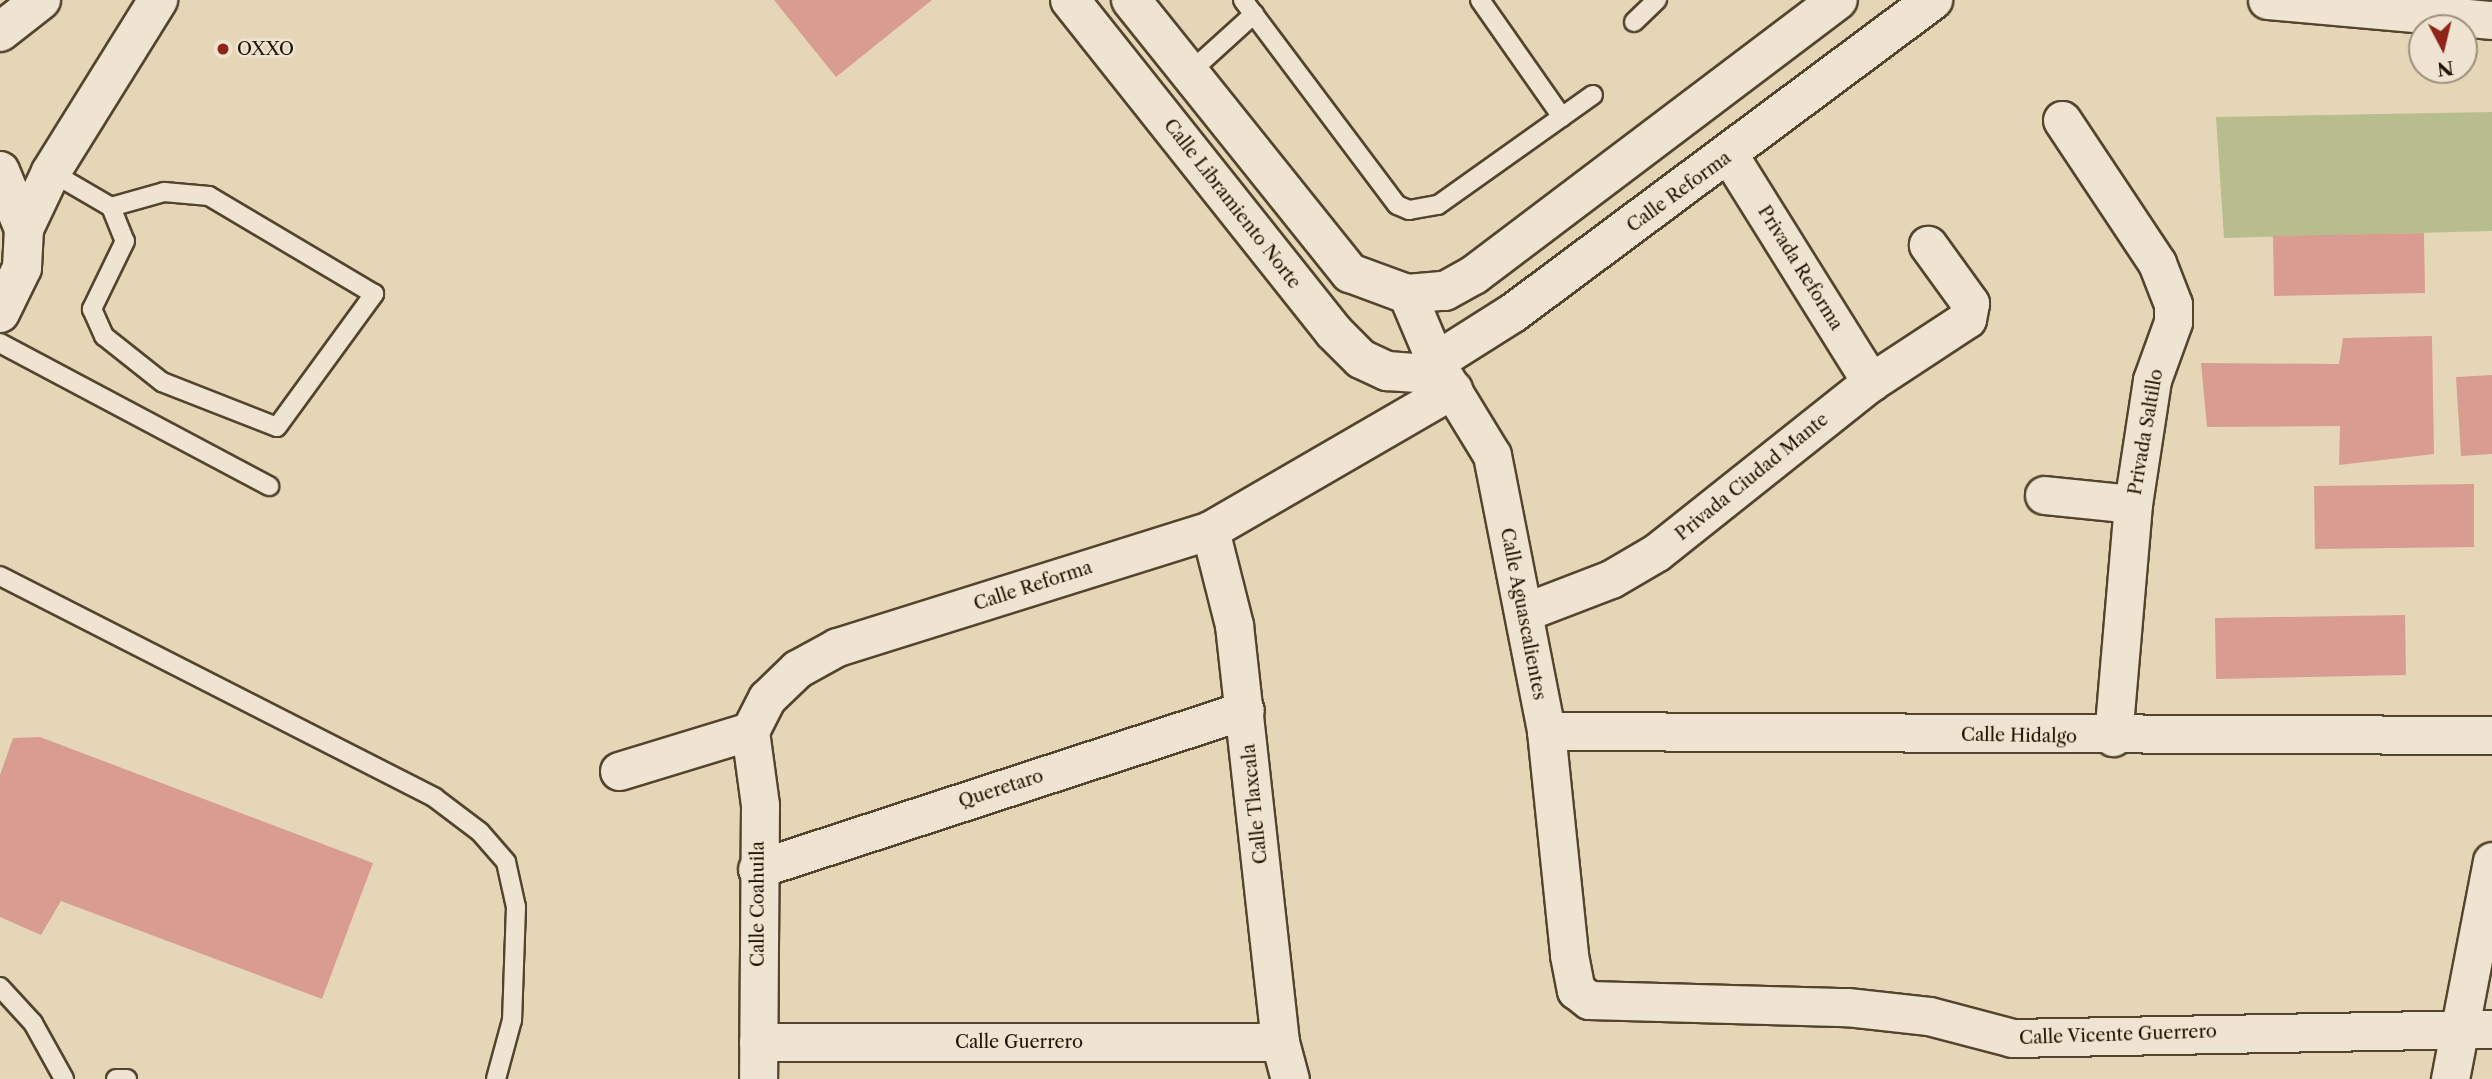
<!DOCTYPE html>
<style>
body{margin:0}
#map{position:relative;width:2492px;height:1079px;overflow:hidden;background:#e6d6b8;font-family:"Libre Caslon Text",serif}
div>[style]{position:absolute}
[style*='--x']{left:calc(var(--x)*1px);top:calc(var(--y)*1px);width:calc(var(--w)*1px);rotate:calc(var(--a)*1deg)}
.green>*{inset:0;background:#b7bd8d}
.building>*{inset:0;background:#d89d90}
.roads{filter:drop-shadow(2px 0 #53442e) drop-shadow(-2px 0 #53442e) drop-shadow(0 2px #53442e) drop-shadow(0 -2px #53442e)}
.lane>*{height:18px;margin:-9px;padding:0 9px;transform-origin:9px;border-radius:9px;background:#efe4d1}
.street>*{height:37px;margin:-18.5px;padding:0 18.5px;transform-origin:18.5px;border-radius:18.5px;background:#efe4d1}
.secondary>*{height:38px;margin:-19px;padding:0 19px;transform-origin:19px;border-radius:19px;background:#efe4d1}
.dots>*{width:19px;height:19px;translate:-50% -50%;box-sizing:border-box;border:4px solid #efe4d1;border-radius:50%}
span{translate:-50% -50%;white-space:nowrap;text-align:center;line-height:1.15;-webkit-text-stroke:5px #efe4d1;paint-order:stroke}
.poi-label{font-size:18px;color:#221300}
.left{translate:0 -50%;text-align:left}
.street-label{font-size:18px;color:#221300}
.north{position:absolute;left:2408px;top:14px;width:70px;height:70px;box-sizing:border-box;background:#efe4d1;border:2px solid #9d907d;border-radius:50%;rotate:173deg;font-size:19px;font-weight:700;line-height:28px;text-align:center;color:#221300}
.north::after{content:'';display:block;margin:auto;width:24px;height:32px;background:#8f2418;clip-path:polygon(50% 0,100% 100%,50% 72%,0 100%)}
</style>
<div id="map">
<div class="green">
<i style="clip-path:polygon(2492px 112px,2492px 231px,2224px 238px,2216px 117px)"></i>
</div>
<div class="building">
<i style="clip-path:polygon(774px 0,932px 0,836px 77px)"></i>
<i style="clip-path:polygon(2424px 233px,2425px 293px,2274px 296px,2273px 236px)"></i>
<i style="clip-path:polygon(2432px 336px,2434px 454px,2339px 465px,2340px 426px,2207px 427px,2201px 363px,2339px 364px,2343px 338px)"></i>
<i style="clip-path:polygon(2492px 375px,2492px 454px,2461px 456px,2456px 377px)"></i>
<i style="clip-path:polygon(2474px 484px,2474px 547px,2315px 549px,2314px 486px)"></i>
<i style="clip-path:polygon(2405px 615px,2406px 675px,2216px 679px,2215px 618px)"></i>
<i style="clip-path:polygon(40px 737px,373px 863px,322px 999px,61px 901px,41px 935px,0 917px,0 775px,13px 738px)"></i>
</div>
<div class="roads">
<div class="lane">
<i style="--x:1243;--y:0;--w:256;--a:53.1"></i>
<i style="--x:1397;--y:205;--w:13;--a:23"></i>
<i style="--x:1409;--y:210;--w:29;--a:-10"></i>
<i style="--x:1438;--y:205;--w:190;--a:-35.4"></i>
<i style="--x:1480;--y:0;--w:143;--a:55"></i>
<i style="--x:1634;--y:22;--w:32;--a:-44"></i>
<i style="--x:1189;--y:73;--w:88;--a:-42.2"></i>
<i style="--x:51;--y:172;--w:69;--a:30.3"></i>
<i style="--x:111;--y:207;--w:37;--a:68"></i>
<i style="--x:125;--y:241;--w:76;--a:115.9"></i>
<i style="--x:92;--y:309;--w:30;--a:66"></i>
<i style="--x:104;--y:336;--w:74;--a:38.4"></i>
<i style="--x:162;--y:382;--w:123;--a:21.4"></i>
<i style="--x:277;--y:427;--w:165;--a:-53.9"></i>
<i style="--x:374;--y:294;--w:192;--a:-149.3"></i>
<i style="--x:209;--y:196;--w:45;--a:-174.9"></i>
<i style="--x:164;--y:192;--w:55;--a:164.2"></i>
<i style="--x:0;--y:343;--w:305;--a:28"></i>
<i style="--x:0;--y:576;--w:488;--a:27"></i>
<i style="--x:435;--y:798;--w:56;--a:37.1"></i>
<i style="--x:480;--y:832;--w:40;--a:49"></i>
<i style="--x:506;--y:862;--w:46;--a:77.5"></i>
<i style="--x:516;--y:907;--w:113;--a:92"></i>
<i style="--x:512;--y:1020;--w:61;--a:105.2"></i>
<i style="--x:0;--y:987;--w:49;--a:47.5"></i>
<i style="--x:33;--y:1023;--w:64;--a:61"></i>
<i style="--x:116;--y:1079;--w:11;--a:0"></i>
</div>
<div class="street">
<i style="--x:2267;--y:0;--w:226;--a:5.1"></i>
<i style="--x:2062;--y:120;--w:172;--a:56.4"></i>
<i style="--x:2157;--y:263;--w:44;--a:68.7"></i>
<i style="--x:2173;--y:304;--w:18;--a:90"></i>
<i style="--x:2173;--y:322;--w:62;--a:109.9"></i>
<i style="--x:2152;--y:380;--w:125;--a:98.7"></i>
<i style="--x:2133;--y:504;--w:234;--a:94.9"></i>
<i style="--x:1729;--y:155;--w:268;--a:58"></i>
<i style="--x:1407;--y:294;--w:77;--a:67.1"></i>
<i style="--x:1437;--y:365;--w:105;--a:58.6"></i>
<i style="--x:1492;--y:455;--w:281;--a:78.9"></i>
<i style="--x:1546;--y:731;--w:225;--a:84.1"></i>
<i style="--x:1569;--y:955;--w:36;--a:79"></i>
<i style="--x:1576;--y:990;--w:16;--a:38"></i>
<i style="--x:1589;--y:1000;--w:258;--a:1.6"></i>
<i style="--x:1847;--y:1007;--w:82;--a:6.3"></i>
<i style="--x:1929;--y:1016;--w:86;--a:14.8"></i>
<i style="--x:2012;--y:1038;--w:480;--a:-1.1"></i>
<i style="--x:2044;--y:495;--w:89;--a:5.8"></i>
<i style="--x:1210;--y:530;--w:98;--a:75.8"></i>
<i style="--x:1234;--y:625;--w:420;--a:83.7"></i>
<i style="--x:1280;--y:1042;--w:38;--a:75"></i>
<i style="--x:1525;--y:612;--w:92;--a:-21"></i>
<i style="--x:1611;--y:579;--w:53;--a:-30.4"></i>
<i style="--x:1657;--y:552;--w:273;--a:-38.5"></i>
<i style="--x:1871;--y:382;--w:115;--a:-33.3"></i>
<i style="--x:1967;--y:319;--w:16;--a:-79"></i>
<i style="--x:1970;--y:303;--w:72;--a:-125.9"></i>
<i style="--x:750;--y:731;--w:75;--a:82.3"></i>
<i style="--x:760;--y:805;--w:274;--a:90.4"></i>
<i style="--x:1546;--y:731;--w:946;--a:0.24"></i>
<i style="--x:619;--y:771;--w:137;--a:-17"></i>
<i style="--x:750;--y:731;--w:37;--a:-63"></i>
<i style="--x:767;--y:698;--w:42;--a:-44"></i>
<i style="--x:797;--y:669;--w:46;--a:-28.8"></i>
<i style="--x:837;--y:647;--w:391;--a:-17.4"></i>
<i style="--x:1210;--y:530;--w:281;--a:-30.1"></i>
<i style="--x:757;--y:869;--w:513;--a:-18.05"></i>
<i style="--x:758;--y:1042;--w:522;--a:0"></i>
<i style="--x:2450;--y:1079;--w:222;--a:-79.1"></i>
</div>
<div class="secondary">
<i style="--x:1070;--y:0;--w:424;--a:51.5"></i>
<i style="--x:1334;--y:332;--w:38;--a:45"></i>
<i style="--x:1361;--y:359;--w:29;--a:25"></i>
<i style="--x:1387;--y:371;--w:31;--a:4"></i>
<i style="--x:1418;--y:373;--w:112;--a:-32.3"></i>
<i style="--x:1513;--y:313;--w:524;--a:-36.69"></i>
<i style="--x:1131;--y:0;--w:350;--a:51.3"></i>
<i style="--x:1350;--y:273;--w:61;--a:20.2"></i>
<i style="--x:1407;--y:294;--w:38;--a:-5"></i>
<i style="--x:1445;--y:291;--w:33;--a:-29"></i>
<i style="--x:1474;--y:275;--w:456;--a:-37.1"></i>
<i style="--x:0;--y:32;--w:52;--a:-38"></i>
<i style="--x:0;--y:171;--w:63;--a:67.5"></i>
<i style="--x:24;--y:229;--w:39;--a:93"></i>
<i style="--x:22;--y:268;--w:50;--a:116.1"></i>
<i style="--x:24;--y:229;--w:63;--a:-64.7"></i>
<i style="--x:51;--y:172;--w:203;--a:-58.1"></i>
</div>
</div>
<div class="dots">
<i style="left:223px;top:49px;background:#8f2418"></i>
</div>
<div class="poi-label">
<span class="left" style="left:237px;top:49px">OXXO</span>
</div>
<div class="street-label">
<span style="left:1679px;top:192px;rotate:-36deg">Calle Reforma</span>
<span style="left:1232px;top:204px;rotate:52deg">Calle Libramiento Norte</span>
<span style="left:1800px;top:268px;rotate:58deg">Privada Reforma</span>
<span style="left:2146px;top:432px;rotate:-80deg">Privada Saltillo</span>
<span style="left:1752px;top:477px;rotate:-39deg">Privada Ciudad Mante</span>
<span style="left:1033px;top:586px;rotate:-18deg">Calle Reforma</span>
<span style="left:1523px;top:614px;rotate:79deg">Calle Aguascalientes</span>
<span style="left:2019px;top:736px;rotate:1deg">Calle Hidalgo</span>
<span style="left:1001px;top:789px;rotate:-18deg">Queretaro</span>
<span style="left:1255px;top:804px;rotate:-96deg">Calle Tlaxcala</span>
<span style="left:758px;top:904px;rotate:-90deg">Calle Coahuila</span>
<span style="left:2118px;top:1035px;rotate:-2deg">Calle Vicente Guerrero</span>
<span style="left:1019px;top:1042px">Calle Guerrero</span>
</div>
<div class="north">N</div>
</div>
